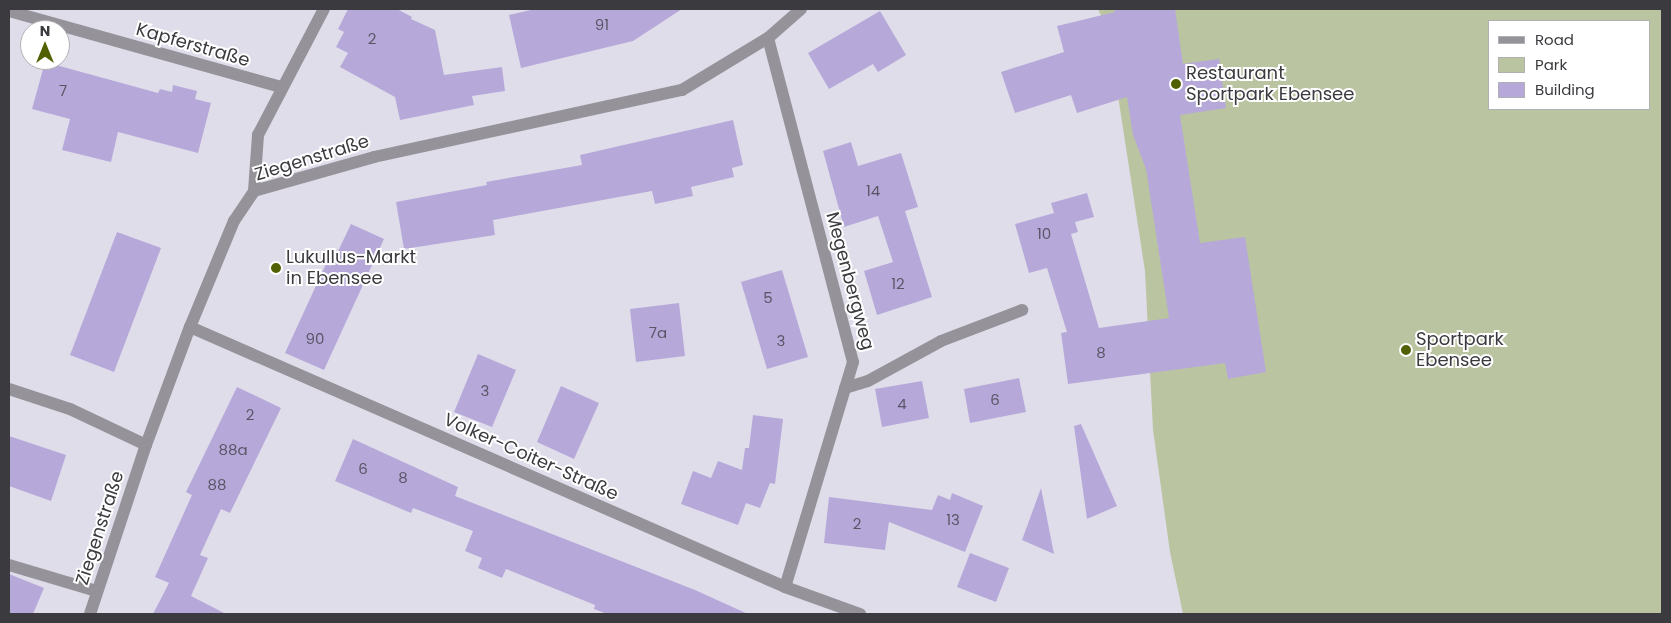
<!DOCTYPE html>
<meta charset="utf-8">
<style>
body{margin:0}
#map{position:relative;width:1671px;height:623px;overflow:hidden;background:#e0ddeb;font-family:Poppins,sans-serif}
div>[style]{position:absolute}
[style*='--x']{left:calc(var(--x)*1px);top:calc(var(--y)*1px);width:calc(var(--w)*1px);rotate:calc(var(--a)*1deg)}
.green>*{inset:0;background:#bac4a1}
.building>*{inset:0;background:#b6a9da}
.minor>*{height:12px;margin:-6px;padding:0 6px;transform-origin:6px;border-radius:6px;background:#959399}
.dots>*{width:14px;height:14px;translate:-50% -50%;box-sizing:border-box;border:2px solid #fff;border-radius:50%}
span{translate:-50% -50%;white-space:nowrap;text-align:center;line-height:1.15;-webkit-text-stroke:4px #fff;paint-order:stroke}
.number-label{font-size:15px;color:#5a5666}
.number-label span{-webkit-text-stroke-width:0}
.street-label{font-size:18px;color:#3b3a3f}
.poi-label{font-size:18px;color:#3b3a3f}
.left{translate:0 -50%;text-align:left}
.frame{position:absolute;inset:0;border:10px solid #3b3a3f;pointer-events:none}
.legend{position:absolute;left:1488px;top:20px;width:162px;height:90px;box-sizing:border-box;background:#fff;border:1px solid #b1b0b2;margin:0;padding:6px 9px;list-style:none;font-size:15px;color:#3b3a3f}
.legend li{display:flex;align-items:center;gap:10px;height:25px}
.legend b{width:25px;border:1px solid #b1b0b2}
.north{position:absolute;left:20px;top:20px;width:50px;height:50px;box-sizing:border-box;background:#fff;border:1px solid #b1b0b2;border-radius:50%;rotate:0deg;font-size:14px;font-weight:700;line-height:20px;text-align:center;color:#3b3a3f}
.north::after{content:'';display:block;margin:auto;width:18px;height:22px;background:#516002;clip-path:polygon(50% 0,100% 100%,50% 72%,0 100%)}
</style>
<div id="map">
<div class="green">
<i style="clip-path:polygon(evenodd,1098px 9px,1662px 9px,1662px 614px,1183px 614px,1170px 552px,1153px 430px,1145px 271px,1108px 31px,1098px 9px,1490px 21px,1650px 21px,1650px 109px,1490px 109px,1490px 21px)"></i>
</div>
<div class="building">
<i style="clip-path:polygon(348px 9px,397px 9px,412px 17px,411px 19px,435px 30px,444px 75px,502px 67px,505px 91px,472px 96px,474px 105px,400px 120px,395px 97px,340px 67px,348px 53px,336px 47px,344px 32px,338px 29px)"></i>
<i style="clip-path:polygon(535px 9px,682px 9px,633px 41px,521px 68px,509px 15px)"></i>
<i style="clip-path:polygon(1114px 9px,1175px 9px,1183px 64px,1219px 59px,1226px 108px,1180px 115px,1200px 243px,1245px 237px,1266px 372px,1228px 379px,1225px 363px,1068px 384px,1061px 333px,1067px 332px,1047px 268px,1029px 273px,1015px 224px,1054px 213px,1051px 203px,1087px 193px,1094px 217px,1075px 222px,1078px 232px,1071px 234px,1099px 328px,1169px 318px,1146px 169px,1133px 135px,1127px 97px,1077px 113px,1071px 95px,1015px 113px,1001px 72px,1064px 52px,1057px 26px,1115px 12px)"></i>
<i style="clip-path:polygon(880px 11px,906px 55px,878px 72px,873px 64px,829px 89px,808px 53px)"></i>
<i style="clip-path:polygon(45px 62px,158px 93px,160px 89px,172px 92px,173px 85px,197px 91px,195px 99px,211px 103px,198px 153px,118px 132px,111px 162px,62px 150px,70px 119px,32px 109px)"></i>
<i style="clip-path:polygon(733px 120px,743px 165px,732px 168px,734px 177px,691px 187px,693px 196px,655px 204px,652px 191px,493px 220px,495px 235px,404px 249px,396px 202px,487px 185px,486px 182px,582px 165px,580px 155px)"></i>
<i style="clip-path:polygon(851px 142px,858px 166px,901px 153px,918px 207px,905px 211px,932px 297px,877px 315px,864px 271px,893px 262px,878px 216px,844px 227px,823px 151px)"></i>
<i style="clip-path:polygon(351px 224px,384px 239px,324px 370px,285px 353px,326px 264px,331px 266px)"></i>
<i style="clip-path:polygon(117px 232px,161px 248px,114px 372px,70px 355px)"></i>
<i style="clip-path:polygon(782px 270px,808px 357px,767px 369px,741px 282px)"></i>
<i style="clip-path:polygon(679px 303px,685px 356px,636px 362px,630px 309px)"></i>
<i style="clip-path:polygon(478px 354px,516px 370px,492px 427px,454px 412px)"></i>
<i style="clip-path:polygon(1019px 378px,1026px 412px,970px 423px,964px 389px)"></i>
<i style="clip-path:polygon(922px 381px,929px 418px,882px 427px,875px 389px)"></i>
<i style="clip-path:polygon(561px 386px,599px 403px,574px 459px,537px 442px)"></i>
<i style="clip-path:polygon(237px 387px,281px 408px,230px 513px,221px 509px,200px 555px,208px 558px,191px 596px,226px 614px,153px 614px,169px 583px,155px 577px,192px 495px,186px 492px)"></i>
<i style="clip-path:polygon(753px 415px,783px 419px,775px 484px,770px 483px,760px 508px,746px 503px,738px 525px,681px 504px,693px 471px,711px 478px,718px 461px,742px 470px,745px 448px,749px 448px)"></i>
<i style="clip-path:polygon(1081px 424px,1117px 506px,1087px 519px,1074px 426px)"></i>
<i style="clip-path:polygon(9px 436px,66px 455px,51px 501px,9px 486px)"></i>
<i style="clip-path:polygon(353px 439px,458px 487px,455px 496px,695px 590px,748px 614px,607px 614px,594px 609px,595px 605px,506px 569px,502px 578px,478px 568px,482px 558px,465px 551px,473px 531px,413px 508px,411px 513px,335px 481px)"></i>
<i style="clip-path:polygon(1041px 488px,1054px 554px,1022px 540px)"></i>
<i style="clip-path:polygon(952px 493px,983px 506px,965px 552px,889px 522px,885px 550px,824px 543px,829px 497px,932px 510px,938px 495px,950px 500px)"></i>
<i style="clip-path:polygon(970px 553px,1009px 568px,996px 602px,957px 587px)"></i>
<i style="clip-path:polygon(9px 574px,44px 588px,33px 614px,9px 614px)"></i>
</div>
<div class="minor">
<i style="--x:9;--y:11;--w:283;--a:15.6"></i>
<i style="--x:768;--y:38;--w:335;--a:75.3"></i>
<i style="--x:853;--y:362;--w:235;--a:106.8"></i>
<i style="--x:254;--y:191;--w:56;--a:-85.9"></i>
<i style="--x:258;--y:135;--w:142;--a:-62.4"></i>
<i style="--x:190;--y:327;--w:649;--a:23.6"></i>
<i style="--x:785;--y:587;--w:80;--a:19.8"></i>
<i style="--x:845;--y:388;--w:24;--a:-17"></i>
<i style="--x:868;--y:381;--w:83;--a:-28.7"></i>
<i style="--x:941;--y:341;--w:87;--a:-20.9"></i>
<i style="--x:9;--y:389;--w:64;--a:18.2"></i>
<i style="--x:70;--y:409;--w:84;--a:25.3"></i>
<i style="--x:9;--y:565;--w:92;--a:16.5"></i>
<i style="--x:90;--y:614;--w:178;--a:-71.7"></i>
<i style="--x:146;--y:445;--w:126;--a:-69.6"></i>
<i style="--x:190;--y:327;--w:115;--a:-67.5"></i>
<i style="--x:234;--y:221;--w:36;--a:-56"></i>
<i style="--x:254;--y:191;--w:125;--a:-15.8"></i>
<i style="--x:374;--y:157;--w:315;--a:-12.3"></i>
<i style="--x:682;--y:90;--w:100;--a:-31.2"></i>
<i style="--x:768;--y:38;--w:44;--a:-41.3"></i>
</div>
<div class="dots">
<i style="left:1176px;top:84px;background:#516002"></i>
<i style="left:276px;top:268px;background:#516002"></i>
<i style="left:1406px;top:350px;background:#516002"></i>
</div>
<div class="number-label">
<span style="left:602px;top:25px">91</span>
<span style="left:372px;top:39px">2</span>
<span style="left:63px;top:91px">7</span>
<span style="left:873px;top:191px">14</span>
<span style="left:1044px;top:234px">10</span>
<span style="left:898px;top:284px">12</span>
<span style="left:768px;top:298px">5</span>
<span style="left:658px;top:333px">7a</span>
<span style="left:315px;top:339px">90</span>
<span style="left:781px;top:341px">3</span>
<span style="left:1101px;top:353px">8</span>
<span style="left:485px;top:391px">3</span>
<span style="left:995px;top:400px">6</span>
<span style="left:902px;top:404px">4</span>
<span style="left:250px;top:415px">2</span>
<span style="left:233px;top:450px">88a</span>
<span style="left:363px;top:469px">6</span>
<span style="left:403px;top:478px">8</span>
<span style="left:217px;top:485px">88</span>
<span style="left:953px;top:520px">13</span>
<span style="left:857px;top:524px">2</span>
</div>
<div class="street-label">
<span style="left:193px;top:45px;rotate:16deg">Kapferstraße</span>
<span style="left:312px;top:158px;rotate:-17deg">Ziegenstraße</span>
<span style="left:850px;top:281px;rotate:75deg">Megenbergweg</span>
<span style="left:531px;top:457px;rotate:24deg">Volker-Coiter-Straße</span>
<span style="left:100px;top:528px;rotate:-72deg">Ziegenstraße</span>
</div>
<div class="poi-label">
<span class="left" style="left:1186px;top:84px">Restaurant<br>Sportpark Ebensee</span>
<span class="left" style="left:286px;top:268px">Lukullus-Markt<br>in Ebensee</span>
<span class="left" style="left:1416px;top:350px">Sportpark<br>Ebensee</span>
</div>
<div class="frame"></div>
<ul class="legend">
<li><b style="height:6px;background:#959399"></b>Road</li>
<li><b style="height:14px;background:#bac4a1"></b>Park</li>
<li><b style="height:14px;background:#b6a9da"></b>Building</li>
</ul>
<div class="north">N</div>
</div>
